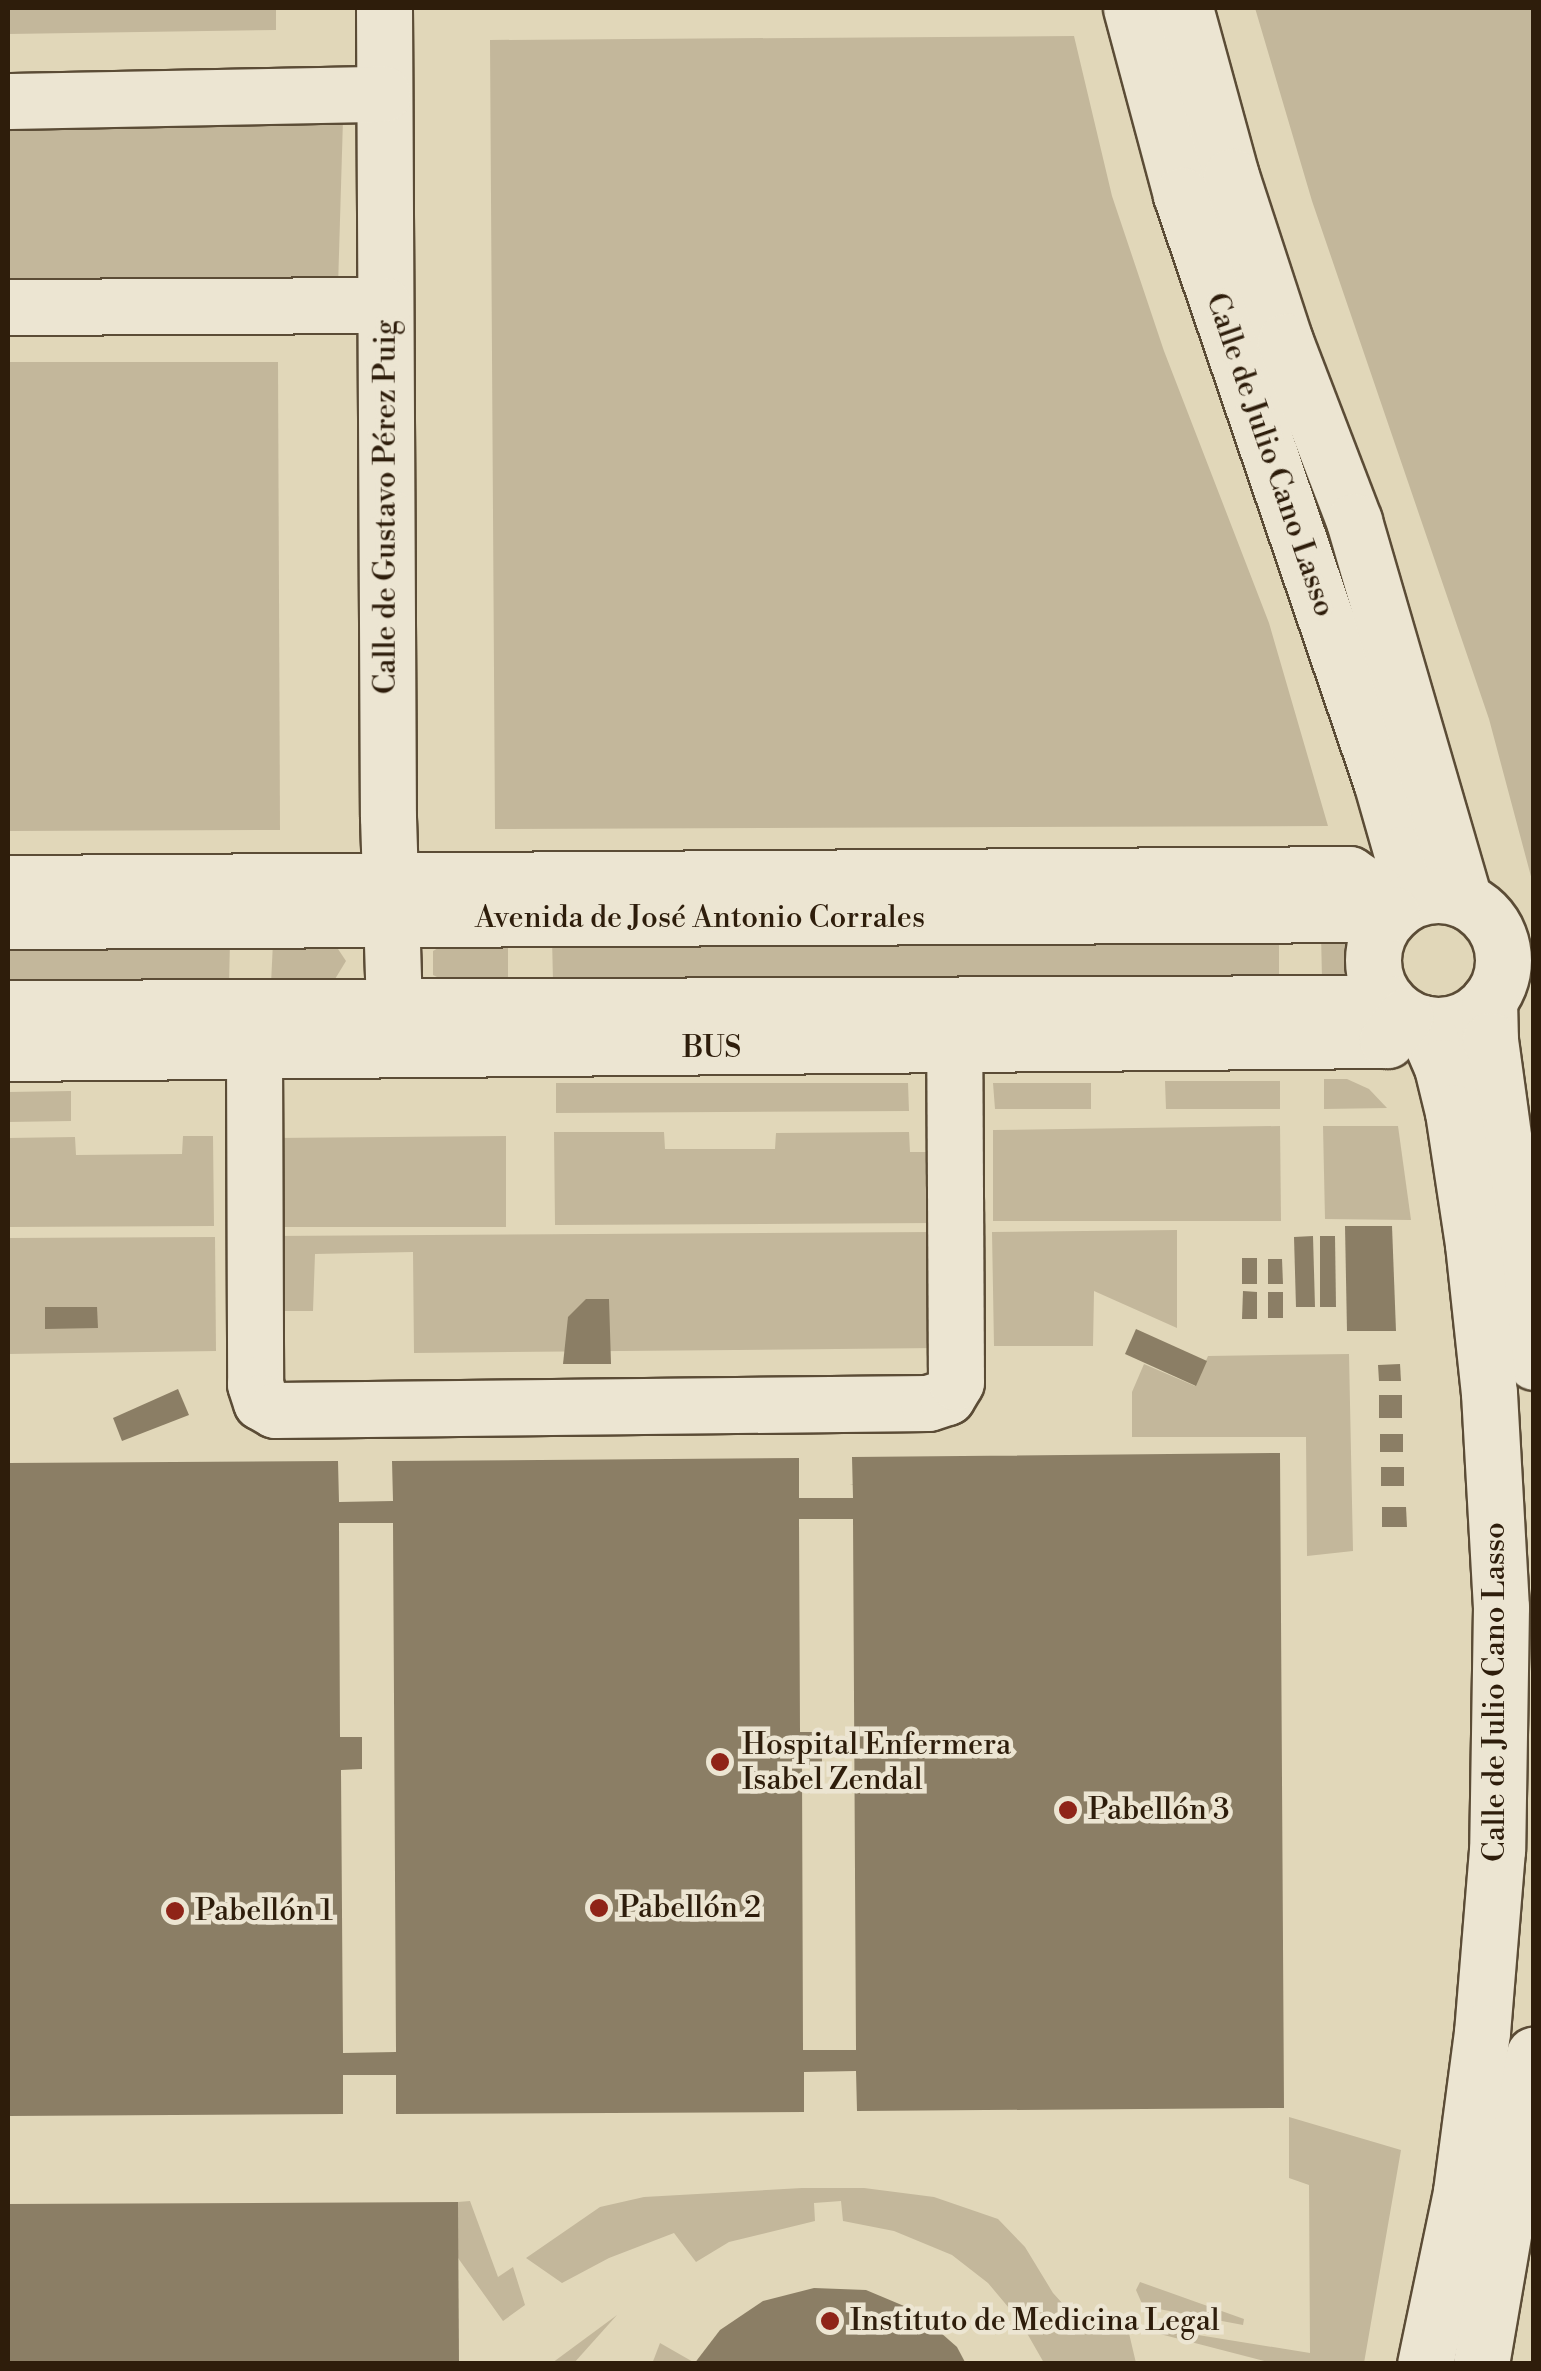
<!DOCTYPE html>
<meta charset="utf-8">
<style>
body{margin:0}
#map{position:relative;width:1541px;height:2371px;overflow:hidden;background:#e1d7b9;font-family:"Libre Bodoni",serif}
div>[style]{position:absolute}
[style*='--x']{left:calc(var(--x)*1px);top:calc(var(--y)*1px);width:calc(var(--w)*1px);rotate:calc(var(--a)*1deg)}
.green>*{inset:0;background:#c3b79b}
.building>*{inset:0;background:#8b7e65}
.roads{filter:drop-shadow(2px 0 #5b4c36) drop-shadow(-2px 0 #5b4c36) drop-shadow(0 2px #5b4c36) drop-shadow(0 -2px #5b4c36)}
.minor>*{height:55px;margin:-27.5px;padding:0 27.5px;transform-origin:27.5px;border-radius:27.5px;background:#ece5d2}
.minor>.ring{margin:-27.5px;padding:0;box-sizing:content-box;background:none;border:55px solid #ece5d2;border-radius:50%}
.dots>*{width:28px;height:28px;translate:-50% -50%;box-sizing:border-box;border:5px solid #ece5d2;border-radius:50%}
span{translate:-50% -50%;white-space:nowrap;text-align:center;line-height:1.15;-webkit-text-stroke:9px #ece5d2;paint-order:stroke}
.street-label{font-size:30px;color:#2e1d0b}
.poi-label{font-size:30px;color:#2e1d0b}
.left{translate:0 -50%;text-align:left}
.frame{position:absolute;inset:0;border:10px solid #2e1d0b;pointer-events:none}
</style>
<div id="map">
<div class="green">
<i style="clip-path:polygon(8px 8px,276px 8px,276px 30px,8px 34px)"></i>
<i style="clip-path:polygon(1255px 8px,1533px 8px,1533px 884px,1489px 719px,1312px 201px)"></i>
<i style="clip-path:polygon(1074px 36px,1112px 196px,1164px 351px,1269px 623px,1328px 826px,495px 829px,490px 40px)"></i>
<i style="clip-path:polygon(8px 112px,343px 119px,338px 287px,8px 289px)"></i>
<i style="clip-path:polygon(278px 362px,280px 830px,8px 831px,8px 362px)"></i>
<i style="clip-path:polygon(1363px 932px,1364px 978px,1322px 979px,1321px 934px)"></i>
<i style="clip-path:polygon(1279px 934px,1279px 977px,553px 981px,552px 938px)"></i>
<i style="clip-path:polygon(332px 940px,346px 961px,332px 984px,271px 984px,273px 942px)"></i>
<i style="clip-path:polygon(230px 941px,229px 985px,8px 986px,8px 943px)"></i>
<i style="clip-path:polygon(508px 942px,508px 983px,449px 983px,433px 975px,433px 951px,447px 943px)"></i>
<i style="clip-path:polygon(1324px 1079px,1347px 1079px,1369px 1089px,1387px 1108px,1324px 1109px)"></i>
<i style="clip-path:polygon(1165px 1081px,1280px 1081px,1280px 1109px,1166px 1109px)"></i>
<i style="clip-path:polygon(556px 1083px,908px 1083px,909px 1111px,556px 1113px)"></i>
<i style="clip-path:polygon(993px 1083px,1091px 1083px,1091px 1109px,995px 1109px)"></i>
<i style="clip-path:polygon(71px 1091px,71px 1121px,8px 1122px,8px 1092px)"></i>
<i style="clip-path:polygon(1280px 1126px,1281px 1221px,993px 1221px,993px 1130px)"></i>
<i style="clip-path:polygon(1323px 1126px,1398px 1126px,1411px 1220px,1325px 1219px)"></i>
<i style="clip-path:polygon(554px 1132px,664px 1132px,665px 1149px,775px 1149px,776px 1133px,909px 1132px,910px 1152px,933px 1152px,934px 1223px,555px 1225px)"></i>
<i style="clip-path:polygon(183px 1136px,213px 1136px,214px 1226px,8px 1227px,8px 1138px,75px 1137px,76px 1155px,182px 1154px)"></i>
<i style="clip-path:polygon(506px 1136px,506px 1227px,274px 1227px,274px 1138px)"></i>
<i style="clip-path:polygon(1177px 1230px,1177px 1328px,1094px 1291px,1093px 1346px,994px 1346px,992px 1232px)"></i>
<i style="clip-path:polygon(935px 1232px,937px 1348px,414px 1353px,413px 1252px,315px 1254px,313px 1311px,272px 1311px,273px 1236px)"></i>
<i style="clip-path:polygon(215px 1237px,216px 1351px,8px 1354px,8px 1238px)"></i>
<i style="clip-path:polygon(1349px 1354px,1353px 1551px,1307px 1556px,1306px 1437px,1132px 1437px,1132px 1392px,1144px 1364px,1195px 1386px,1208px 1356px)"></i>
<i style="clip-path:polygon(1289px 2117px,1401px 2150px,1364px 2363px,1272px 2363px,1160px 2334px,1161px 2329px,1310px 2353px,1309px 2185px,1289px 2178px)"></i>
<i style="clip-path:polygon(802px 2188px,864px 2188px,934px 2197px,998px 2219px,1025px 2247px,1053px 2293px,1073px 2315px,1128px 2329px,1136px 2363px,1044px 2363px,1020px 2321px,988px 2283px,952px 2255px,894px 2231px,843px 2221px,841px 2201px,814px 2203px,815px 2221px,729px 2242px,696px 2262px,674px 2233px,609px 2258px,562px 2283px,526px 2258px,600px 2207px,644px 2197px)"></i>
<i style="clip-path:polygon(470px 2201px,498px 2277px,513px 2267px,525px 2305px,503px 2321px,458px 2258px,458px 2202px)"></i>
<i style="clip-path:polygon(1140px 2282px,1244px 2319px,1243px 2325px,1143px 2306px,1136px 2290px)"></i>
<i style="clip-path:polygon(617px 2315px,574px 2363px,552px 2363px)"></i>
<i style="clip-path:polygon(660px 2343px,695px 2363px,652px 2364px)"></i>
</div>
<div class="building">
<i style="clip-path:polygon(1345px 1226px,1392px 1226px,1396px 1331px,1347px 1331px)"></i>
<i style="clip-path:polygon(1313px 1236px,1315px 1307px,1296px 1307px,1294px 1237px)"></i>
<i style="clip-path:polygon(1320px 1236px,1335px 1236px,1336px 1307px,1320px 1307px)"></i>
<i style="clip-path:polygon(1242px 1258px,1257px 1258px,1257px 1284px,1242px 1284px)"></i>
<i style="clip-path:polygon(1268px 1259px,1282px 1259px,1283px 1284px,1268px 1284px)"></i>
<i style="clip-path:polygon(1243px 1291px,1257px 1292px,1257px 1319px,1242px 1319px)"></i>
<i style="clip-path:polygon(1268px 1292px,1283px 1292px,1283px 1318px,1268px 1318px)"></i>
<i style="clip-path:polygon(586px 1299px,609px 1299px,611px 1364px,563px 1364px,568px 1317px)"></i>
<i style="clip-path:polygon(45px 1307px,97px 1307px,98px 1328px,45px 1329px)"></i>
<i style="clip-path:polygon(1136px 1329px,1207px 1361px,1196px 1386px,1125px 1354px)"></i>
<i style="clip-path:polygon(1400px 1364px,1401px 1381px,1379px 1381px,1378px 1365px)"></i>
<i style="clip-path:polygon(178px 1389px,189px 1415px,122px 1441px,113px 1418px)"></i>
<i style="clip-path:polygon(1379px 1395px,1402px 1395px,1402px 1418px,1379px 1418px)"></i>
<i style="clip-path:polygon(1380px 1434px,1403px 1434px,1403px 1452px,1380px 1452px)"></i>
<i style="clip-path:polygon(evenodd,1280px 1453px,1284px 2108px,857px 2111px,856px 2071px,804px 2072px,804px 2112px,396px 2114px,396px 2075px,343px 2075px,343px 2114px,8px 2116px,8px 1463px,338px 1461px,339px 1502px,393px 1501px,392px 1461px,799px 1458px,799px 1498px,853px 1498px,852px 1457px,1280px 1453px,799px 1519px,853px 1519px,856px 2050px,803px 2050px,802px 1765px,822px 1765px,822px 1732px,800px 1732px,799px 1519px,1280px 1453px,339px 1523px,393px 1523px,396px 2052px,343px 2053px,341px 1770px,362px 1769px,362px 1737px,340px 1737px,339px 1523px)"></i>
<i style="clip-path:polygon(1381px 1467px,1404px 1467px,1404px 1486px,1381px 1486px)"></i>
<i style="clip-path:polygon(1382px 1507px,1406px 1507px,1407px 1527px,1382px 1527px)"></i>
<i style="clip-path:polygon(458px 2202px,459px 2364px,8px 2364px,8px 2204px)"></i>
<i style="clip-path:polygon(814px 2288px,866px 2290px,916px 2311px,957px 2347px,966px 2364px,694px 2364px,720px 2330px,763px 2301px)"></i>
</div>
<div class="roads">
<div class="minor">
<i style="--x:384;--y:8;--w:809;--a:89.72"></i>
<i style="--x:388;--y:817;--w:190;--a:88.2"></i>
<i style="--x:1131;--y:8;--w:194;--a:75"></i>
<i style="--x:1181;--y:195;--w:619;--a:71.16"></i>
<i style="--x:1381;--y:781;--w:76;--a:74"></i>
<i style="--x:1402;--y:854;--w:49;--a:85.3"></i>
<i style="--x:1185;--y:8;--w:174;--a:74.7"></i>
<i style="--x:1231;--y:176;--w:174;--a:71.9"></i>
<i style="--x:1285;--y:341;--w:193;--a:69"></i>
<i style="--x:1354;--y:521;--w:395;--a:73.8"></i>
<i style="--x:8;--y:101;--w:375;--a:-1.1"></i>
<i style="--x:8;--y:307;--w:376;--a:-0.3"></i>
<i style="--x:8;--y:883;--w:1341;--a:-0.38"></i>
<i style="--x:1349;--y:874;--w:60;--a:34.2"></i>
<i class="ring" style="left:1373px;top:895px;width:75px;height:75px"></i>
<i style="--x:8;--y:921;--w:1384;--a:-0.29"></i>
<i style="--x:1489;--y:1000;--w:40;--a:88.6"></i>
<i style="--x:1490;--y:1040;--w:325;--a:82.2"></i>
<i style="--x:8;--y:1008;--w:1381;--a:-0.21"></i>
<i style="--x:1423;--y:1023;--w:48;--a:66.6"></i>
<i style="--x:1442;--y:1067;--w:46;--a:76.3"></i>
<i style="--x:1453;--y:1112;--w:134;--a:81.4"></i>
<i style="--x:1473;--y:1244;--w:150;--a:83.9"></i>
<i style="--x:1489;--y:1393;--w:214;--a:86.8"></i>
<i style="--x:1501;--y:1607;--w:243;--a:90.9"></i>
<i style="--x:1497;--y:1850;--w:183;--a:94.7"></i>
<i style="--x:1482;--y:2032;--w:161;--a:97.5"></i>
<i style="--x:1461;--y:2192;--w:176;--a:101.8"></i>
<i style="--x:254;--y:1052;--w:332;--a:89.8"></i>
<i style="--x:255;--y:1384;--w:19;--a:72"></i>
<i style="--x:261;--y:1402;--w:16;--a:30"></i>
<i style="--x:275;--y:1410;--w:653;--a:-0.61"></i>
<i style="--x:928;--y:1403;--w:20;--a:-18"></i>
<i style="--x:947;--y:1397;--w:17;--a:-59"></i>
<i style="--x:956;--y:1382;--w:335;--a:-90.3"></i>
<i style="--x:8;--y:1053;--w:1379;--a:-0.54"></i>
<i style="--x:1387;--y:1040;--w:30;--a:-53"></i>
<i style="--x:1481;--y:2364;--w:314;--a:-80.3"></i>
</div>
</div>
<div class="dots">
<i style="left:720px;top:1762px;background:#8f2418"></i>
<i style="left:1068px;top:1810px;background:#8f2418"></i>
<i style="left:599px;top:1908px;background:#8f2418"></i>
<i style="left:175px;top:1911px;background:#8f2418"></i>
<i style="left:830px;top:2321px;background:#8f2418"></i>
</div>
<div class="street-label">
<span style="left:1270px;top:455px;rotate:71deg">Calle de Julio Cano Lasso</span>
<span style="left:386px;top:507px;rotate:-90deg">Calle de Gustavo Pérez Puig</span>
<span style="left:700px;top:918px">Avenida de José Antonio Corrales</span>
<span style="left:712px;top:1048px">BUS</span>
<span style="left:1495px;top:1692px;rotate:-90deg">Calle de Julio Cano Lasso</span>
</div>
<div class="poi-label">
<span class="left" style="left:742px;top:1762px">Hospital Enfermera<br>Isabel Zendal</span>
<span class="left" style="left:1088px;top:1810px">Pabellón 3</span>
<span class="left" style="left:619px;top:1908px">Pabellón 2</span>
<span class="left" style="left:195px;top:1911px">Pabellón 1</span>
<span class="left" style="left:850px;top:2321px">Instituto de Medicina Legal</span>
</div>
<div class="frame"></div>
</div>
